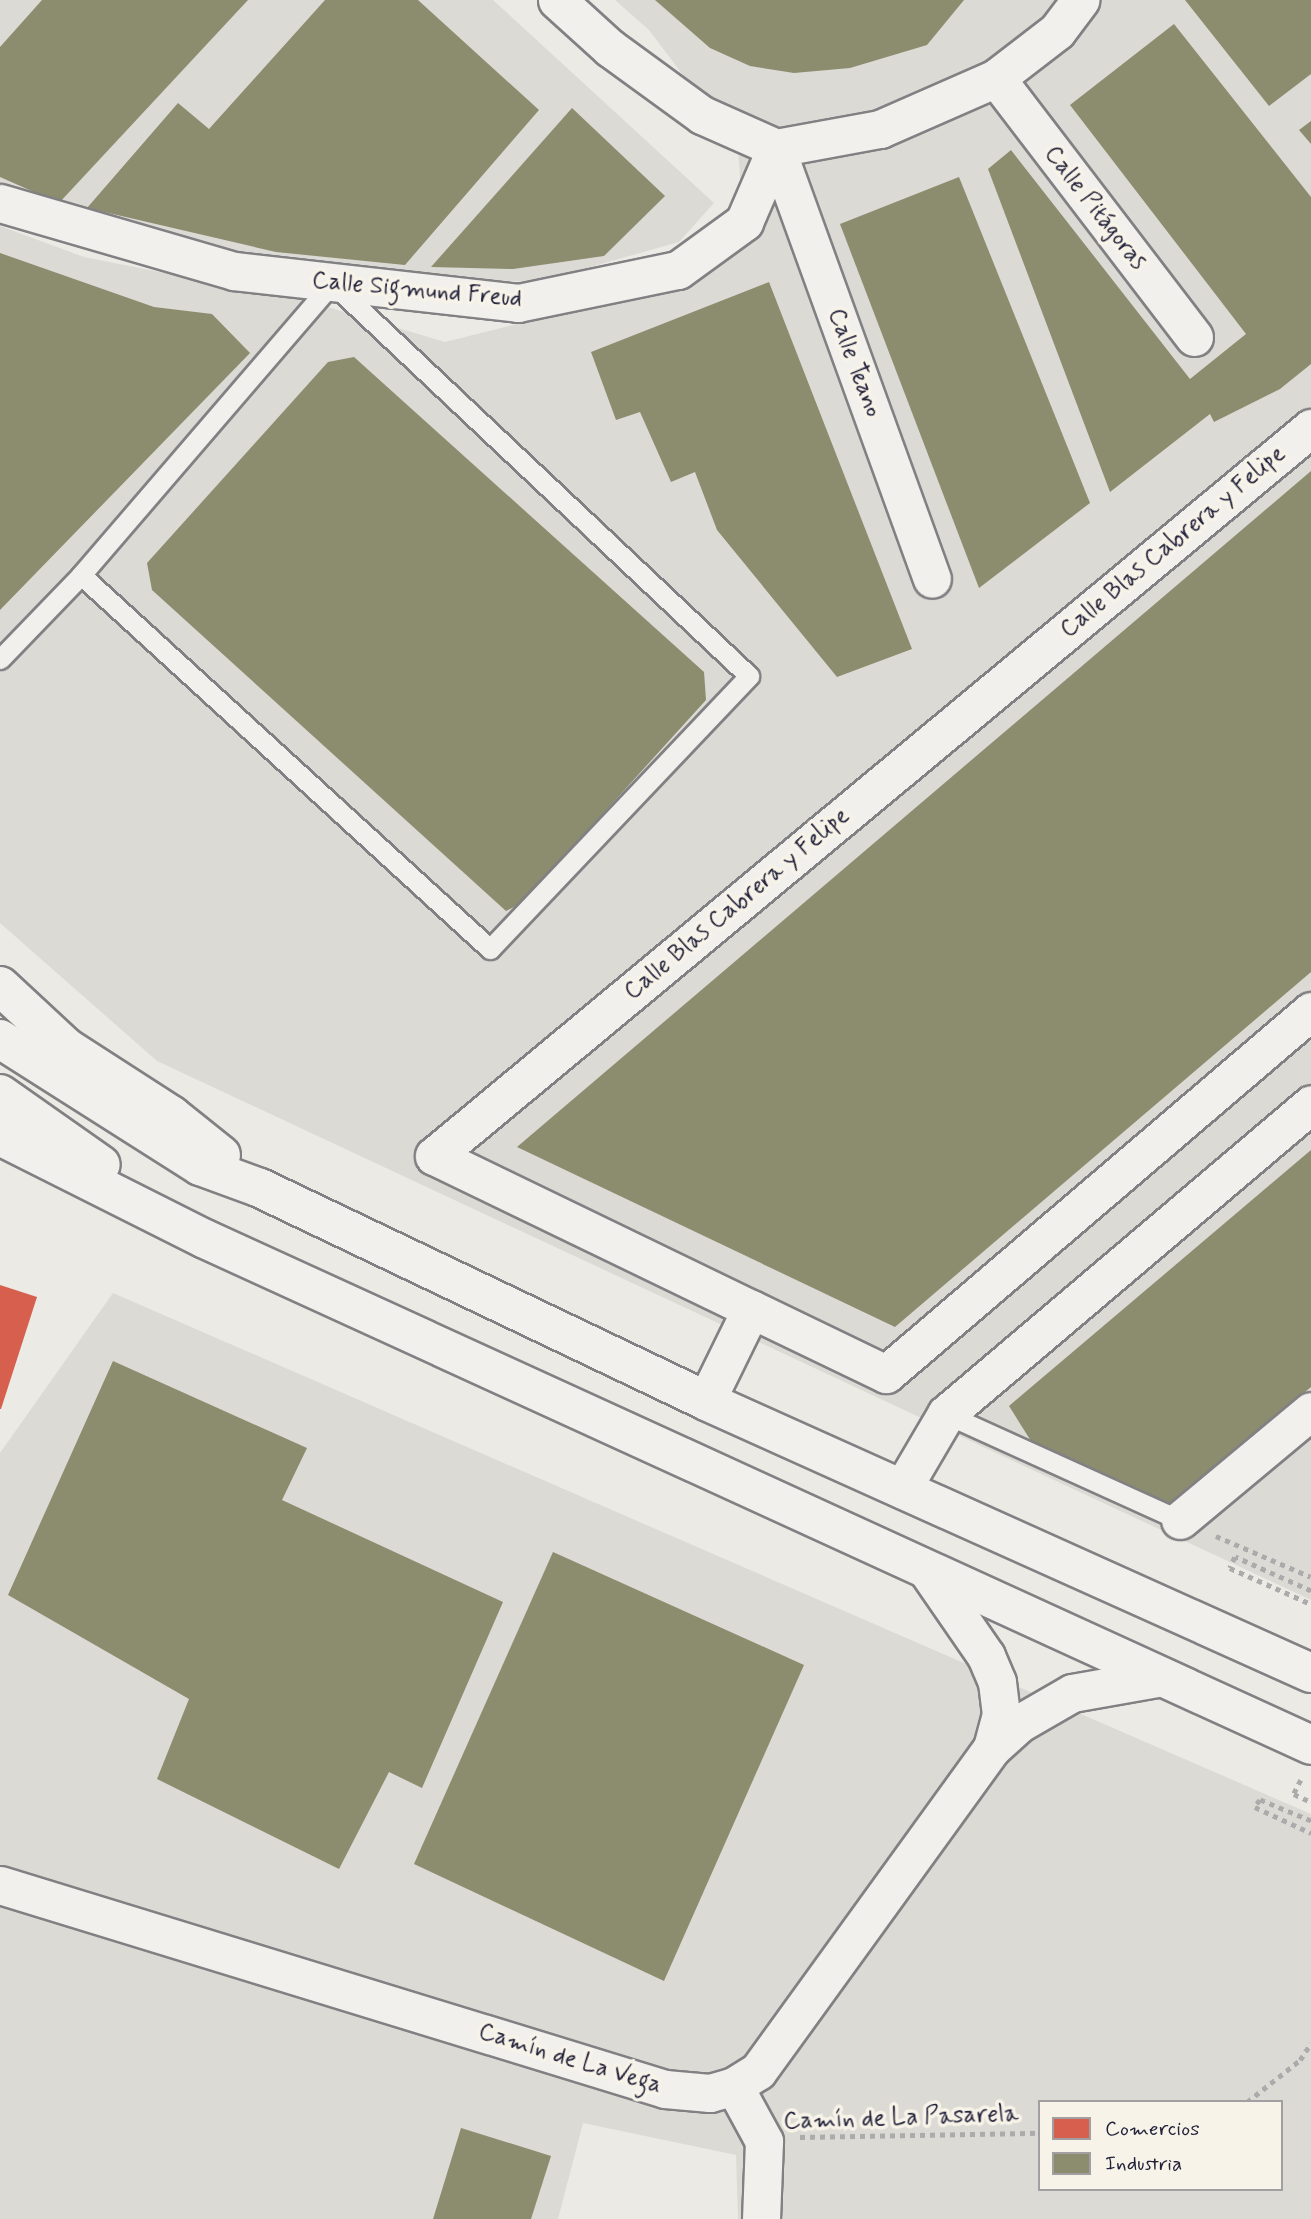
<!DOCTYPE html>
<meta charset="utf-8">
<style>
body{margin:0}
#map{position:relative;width:1311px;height:2219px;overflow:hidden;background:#ebeae4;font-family:Mynerve,sans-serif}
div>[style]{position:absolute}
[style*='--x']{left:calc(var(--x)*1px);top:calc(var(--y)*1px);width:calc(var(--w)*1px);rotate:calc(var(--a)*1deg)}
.built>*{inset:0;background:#dcdad5}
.shops>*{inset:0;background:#d6604d}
.industry>*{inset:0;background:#8c8c6e}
.path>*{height:4.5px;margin-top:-2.25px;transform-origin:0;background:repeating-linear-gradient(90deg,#acabac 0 5px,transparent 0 10px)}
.roads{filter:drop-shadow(2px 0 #818083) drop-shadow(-2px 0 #818083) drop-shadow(0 2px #818083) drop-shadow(0 -2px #818083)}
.lane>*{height:19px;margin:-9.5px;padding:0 9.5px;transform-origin:9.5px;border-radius:9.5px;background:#f1f0ec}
.street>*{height:37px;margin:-18.5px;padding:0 18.5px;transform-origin:18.5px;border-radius:18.5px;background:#f1f0ec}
.highway>*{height:38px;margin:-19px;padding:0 19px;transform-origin:19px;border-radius:19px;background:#f1f0ec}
span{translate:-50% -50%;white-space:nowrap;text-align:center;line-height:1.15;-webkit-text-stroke:7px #f7f3e8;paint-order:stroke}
.street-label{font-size:24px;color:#22223b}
.legend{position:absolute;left:1038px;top:2100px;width:245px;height:91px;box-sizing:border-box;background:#f7f3e8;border:2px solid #a29fa3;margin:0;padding:9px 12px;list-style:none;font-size:21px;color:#22223b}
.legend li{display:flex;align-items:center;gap:14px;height:35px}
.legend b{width:35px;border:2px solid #a29fa3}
</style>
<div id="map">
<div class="built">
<i style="clip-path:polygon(0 0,493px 0,714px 203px,679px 242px,537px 282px,421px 278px,263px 264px,0 193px)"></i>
<i style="clip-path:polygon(615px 0,1311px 0,1311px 1600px,157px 1061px,0 923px,0 226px,84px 257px,311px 302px,445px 342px,698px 279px,741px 190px,738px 148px,649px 30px)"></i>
<i style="clip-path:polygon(evenodd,113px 1293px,1311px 1814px,1311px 2219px,738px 2219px,736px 2155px,583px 2123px,558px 2219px,0 2219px,0 1453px,113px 1293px,1040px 2102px,1281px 2102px,1281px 2189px,1040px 2189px,1040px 2102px)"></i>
</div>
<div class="shops">
<i style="clip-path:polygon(0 1285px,37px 1297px,1px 1409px,0 1409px)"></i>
</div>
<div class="industry">
<i style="clip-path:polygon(42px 0,248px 0,59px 203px,0 177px,0 47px)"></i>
<i style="clip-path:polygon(325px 0,418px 0,539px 110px,405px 265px,276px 252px,87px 208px,178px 103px,209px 129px)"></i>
<i style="clip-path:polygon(655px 0,964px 0,927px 45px,850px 68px,794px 73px,750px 66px,710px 48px)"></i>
<i style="clip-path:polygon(1185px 0,1311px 0,1311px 74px,1269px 106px)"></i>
<i style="clip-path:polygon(1174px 24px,1311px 197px,1311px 364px,1280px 389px,1214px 422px,1210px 414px,1110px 492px,988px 169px,1011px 150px,1190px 379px,1246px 334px,1070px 105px)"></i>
<i style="clip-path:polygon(572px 108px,665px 196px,604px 256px,513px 269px,431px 267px)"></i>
<i style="clip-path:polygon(1311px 121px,1311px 144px,1299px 130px)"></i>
<i style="clip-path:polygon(959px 177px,1090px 503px,979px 588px,840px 224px)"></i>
<i style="clip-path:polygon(0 253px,154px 307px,212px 314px,250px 353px,0 610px)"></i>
<i style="clip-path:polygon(769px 282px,912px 649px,837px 677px,717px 530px,695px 472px,671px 482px,640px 412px,616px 420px,591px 352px)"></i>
<i style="clip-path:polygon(354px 357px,704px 672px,706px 700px,522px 903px,506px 911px,152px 590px,147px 563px,328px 362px)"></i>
<i style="clip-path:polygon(1311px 471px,1311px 972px,895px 1327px,517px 1147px)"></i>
<i style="clip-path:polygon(1311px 1150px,1311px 1387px,1171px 1504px,1031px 1441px,1009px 1406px)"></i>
<i style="clip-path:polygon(113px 1361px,307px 1448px,282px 1500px,503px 1602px,422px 1788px,389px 1772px,339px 1869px,157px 1779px,189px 1699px,8px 1595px)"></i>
<i style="clip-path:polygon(553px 1552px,804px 1665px,664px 1981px,414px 1864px)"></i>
<i style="clip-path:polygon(461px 2128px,551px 2156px,531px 2219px,433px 2219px)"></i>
</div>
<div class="path">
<i style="--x:1216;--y:1536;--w:103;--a:23.3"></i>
<i style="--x:1311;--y:1591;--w:83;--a:-155.9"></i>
<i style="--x:1235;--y:1557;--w:12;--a:114"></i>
<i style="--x:1230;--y:1568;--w:89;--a:24"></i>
<i style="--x:1301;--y:1780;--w:16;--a:117"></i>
<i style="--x:1294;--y:1794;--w:19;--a:25"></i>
<i style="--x:1311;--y:1821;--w:55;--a:-157.6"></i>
<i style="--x:1260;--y:1800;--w:9;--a:126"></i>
<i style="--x:1255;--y:1807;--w:62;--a:24.9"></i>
<i style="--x:1247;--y:2102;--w:68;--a:-38.4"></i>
<i style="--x:1300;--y:2060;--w:20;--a:-57"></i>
<i style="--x:800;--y:2137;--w:240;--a:-1"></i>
</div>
<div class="roads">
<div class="lane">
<i style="--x:0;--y:659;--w:117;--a:-46"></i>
<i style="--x:81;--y:575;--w:385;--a:-49.3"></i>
<i style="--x:332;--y:283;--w:573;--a:43.3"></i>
<i style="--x:749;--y:676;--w:376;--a:133.5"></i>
<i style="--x:490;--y:949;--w:554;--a:-137.56"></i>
<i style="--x:946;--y:1414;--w:257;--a:24.4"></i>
</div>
<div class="street">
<i style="--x:557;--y:0;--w:72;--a:42.2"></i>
<i style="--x:610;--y:48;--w:114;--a:36.1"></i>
<i style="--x:702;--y:115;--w:81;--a:24"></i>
<i style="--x:776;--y:148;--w:106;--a:-10.4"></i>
<i style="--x:880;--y:129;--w:127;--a:-23.7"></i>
<i style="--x:996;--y:78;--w:77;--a:-37.6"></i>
<i style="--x:1057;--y:31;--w:39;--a:-53"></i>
<i style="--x:996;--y:78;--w:326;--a:52.6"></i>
<i style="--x:776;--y:148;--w:458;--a:70.1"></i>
<i style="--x:0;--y:203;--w:244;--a:16.2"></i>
<i style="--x:234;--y:271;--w:286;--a:6.4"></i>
<i style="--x:518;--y:303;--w:163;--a:-11.7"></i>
<i style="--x:678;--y:270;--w:82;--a:-36"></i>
<i style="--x:744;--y:222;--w:81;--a:-66.6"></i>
<i style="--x:751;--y:1309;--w:352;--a:-154.2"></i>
<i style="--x:434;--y:1156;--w:1140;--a:-39.7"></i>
<i style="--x:706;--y:1401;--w:102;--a:-63.9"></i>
<i style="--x:751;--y:1309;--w:150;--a:25.7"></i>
<i style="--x:886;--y:1374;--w:559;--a:-40.5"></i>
<i style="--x:902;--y:1489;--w:87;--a:-59.6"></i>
<i style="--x:946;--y:1414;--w:479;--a:-40.3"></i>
<i style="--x:1180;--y:1520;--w:170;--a:-39.8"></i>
<i style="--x:926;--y:1569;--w:106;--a:55.4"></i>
<i style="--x:986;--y:1656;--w:28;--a:67"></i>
<i style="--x:997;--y:1682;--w:32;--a:83"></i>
<i style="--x:1001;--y:1714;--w:35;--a:105"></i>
<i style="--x:0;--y:1885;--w:696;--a:17.05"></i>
<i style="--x:665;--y:2089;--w:45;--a:5.1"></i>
<i style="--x:710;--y:2093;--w:25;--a:-16"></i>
<i style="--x:734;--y:2086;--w:28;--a:-32"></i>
<i style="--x:758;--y:2071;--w:399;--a:-54.1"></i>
<i style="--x:992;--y:1748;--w:38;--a:-42"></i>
<i style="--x:1020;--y:1723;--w:60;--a:-30"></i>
<i style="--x:1072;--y:1693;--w:92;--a:-10"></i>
<i style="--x:734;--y:2086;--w:63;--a:61.4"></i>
<i style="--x:764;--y:2141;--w:78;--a:92.2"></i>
</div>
<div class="highway">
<i style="--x:0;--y:986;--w:91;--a:42.8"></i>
<i style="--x:67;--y:1048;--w:124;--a:32.8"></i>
<i style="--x:171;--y:1115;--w:64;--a:38.7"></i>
<i style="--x:0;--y:1039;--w:237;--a:32.4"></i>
<i style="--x:200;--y:1166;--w:64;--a:20.1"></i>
<i style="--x:260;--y:1188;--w:494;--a:25.5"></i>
<i style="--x:706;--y:1401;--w:663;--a:24.21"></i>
<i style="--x:0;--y:1094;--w:123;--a:35.1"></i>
<i style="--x:0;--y:1136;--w:229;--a:26.7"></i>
<i style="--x:205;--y:1239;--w:1216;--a:24.58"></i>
</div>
</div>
<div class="street-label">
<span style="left:1095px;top:208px;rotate:52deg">Calle Pitágoras</span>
<span style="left:417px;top:290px;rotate:5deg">Calle Sigmund Freud</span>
<span style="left:854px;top:363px;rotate:70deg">Calle Teano</span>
<span style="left:1173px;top:542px;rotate:-40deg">Calle Blas Cabrera y Felipe</span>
<span style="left:737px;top:904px;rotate:-40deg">Calle Blas Cabrera y Felipe</span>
<span style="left:570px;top:2059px;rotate:17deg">Camín de La Vega</span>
<span style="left:901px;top:2118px;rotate:-2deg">Camín de La Pasarela</span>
</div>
<ul class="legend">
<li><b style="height:19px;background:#d6604d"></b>Comercios</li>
<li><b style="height:19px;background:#8c8c6e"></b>Industria</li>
</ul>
</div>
